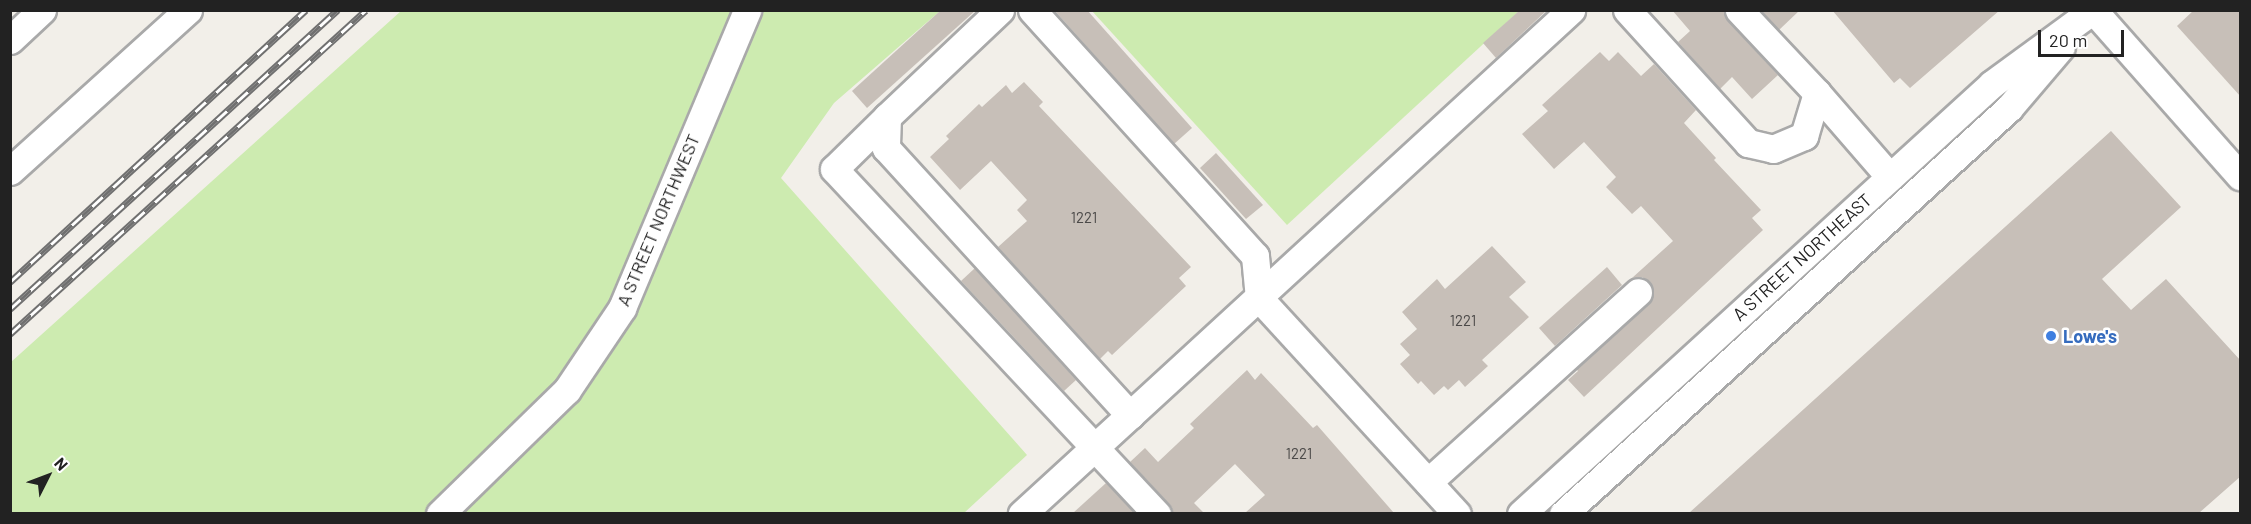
<!DOCTYPE html>
<style>
body{margin:0}
#map{position:relative;width:2251px;height:524px;overflow:hidden;background:#f2efe9;font-family:Barlow,sans-serif}
div>[style]{position:absolute}
[style*='--x']{left:calc(var(--x)*1px);top:calc(var(--y)*1px);width:calc(var(--w)*1px);rotate:calc(var(--a)*1deg)}
.grass>*{inset:0;background:#cdebb0}
.building>*{inset:0;background:#c7bfb8}
.roads{filter:drop-shadow(2px 0 #a9a9a9) drop-shadow(-2px 0 #a9a9a9) drop-shadow(0 2px #a9a9a9) drop-shadow(0 -2px #a9a9a9)}
.minor>*{height:27px;margin:-13.5px;padding:0 13.5px;transform-origin:13.5px;border-radius:13.5px;background:#fff}
.rail>*{height:7px;margin-top:-3.5px;transform-origin:0;background:repeating-linear-gradient(90deg,#fff 0 14px,#707070 0 28px);box-sizing:border-box;border-block:2px solid #707070}
.dots>*{width:16px;height:16px;translate:-50% -50%;box-sizing:border-box;border:3px solid #fff;border-radius:50%}
span{translate:-50% -50%;white-space:nowrap;text-align:center;line-height:1.15;-webkit-text-stroke:5px #fff;paint-order:stroke}
.number-label{font-size:15px;color:#4b4948}
.number-label span{-webkit-text-stroke-width:0}
.street-label{font-size:18px;color:#222}
.shop-label{font-size:18px;color:#366cbe;font-weight:700}
.left{translate:0 -50%;text-align:left}
.frame{position:absolute;inset:0;border:12px solid #222;pointer-events:none}
.north{position:absolute;left:18px;top:446px;width:60px;height:60px;-webkit-text-stroke:4px #fff;paint-order:stroke;rotate:48deg;font-size:16px;font-weight:700;line-height:24px;text-align:center;color:#222}
.north::after{content:'';display:block;margin:auto;width:21px;height:27px;background:#222;clip-path:polygon(50% 0,100% 100%,50% 72%,0 100%)}
.scale{position:absolute;left:2038px;top:30px;width:86px;height:27px;box-sizing:border-box;border:3px solid #222;border-top:0;padding-left:8px;font-size:18px;line-height:21px;white-space:nowrap;color:#222;-webkit-text-stroke:4px #fff;paint-order:stroke}
</style>
<div id="map">
<div class="grass">
<i style="clip-path:polygon(401px 11px,940px 11px,834px 103px,781px 178px,1027px 455px,964px 513px,11px 514px,11px 362px)"></i>
<i style="clip-path:polygon(1092px 11px,1519px 11px,1287px 225px)"></i>
</div>
<div class="building">
<i style="clip-path:polygon(941px 10px,976px 10px,867px 108px,852px 91px)"></i>
<i style="clip-path:polygon(1054px 10px,1087px 10px,1192px 128px,1174px 144px)"></i>
<i style="clip-path:polygon(1520px 10px,1547px 10px,1496px 58px,1483px 43px)"></i>
<i style="clip-path:polygon(1672px 10px,1724px 10px,1728px 21px,1778px 75px,1752px 99px,1732px 77px,1720px 89px,1678px 42px,1690px 31px)"></i>
<i style="clip-path:polygon(1761px 10px,1800px 10px,1779px 30px)"></i>
<i style="clip-path:polygon(1832px 10px,2000px 10px,1910px 88px,1900px 78px,1894px 83px)"></i>
<i style="clip-path:polygon(2194px 10px,2241px 10px,2241px 97px,2177px 26px)"></i>
<i style="clip-path:polygon(1600px 52px,1609px 61px,1618px 52px,1641px 76px,1654px 64px,1696px 110px,1684px 123px,1716px 158px,1714px 160px,1761px 210px,1752px 218px,1763px 230px,1584px 397px,1568px 380px,1578px 371px,1576px 369px,1649px 303px,1653px 289px,1650px 282px,1642px 277px,1632px 278px,1673px 241px,1641px 206px,1632px 214px,1606px 187px,1616px 177px,1584px 142px,1554px 169px,1522px 134px,1548px 111px,1542px 105px)"></i>
<i style="clip-path:polygon(1024px 82px,1043px 102px,1039px 106px,1191px 267px,1179px 278px,1186px 286px,1112px 355px,1108px 351px,1100px 359px,998px 247px,1027px 221px,1017px 210px,1027px 200px,991px 161px,960px 190px,930px 157px,949px 139px,946px 136px,979px 104px,982px 107px,1006px 85px,1012px 93px)"></i>
<i style="clip-path:polygon(2111px 131px,2181px 207px,2102px 279px,2131px 310px,2166px 279px,2241px 361px,2241px 476px,2199px 513px,1689px 513px)"></i>
<i style="clip-path:polygon(1216px 153px,1263px 205px,1246px 219px,1200px 168px)"></i>
<i style="clip-path:polygon(1492px 246px,1526px 282px,1509px 297px,1529px 317px,1482px 360px,1488px 366px,1465px 387px,1459px 380px,1448px 390px,1444px 386px,1434px 395px,1421px 381px,1418px 384px,1400px 364px,1410px 355px,1400px 344px,1417px 329px,1402px 312px,1437px 279px,1445px 289px)"></i>
<i style="clip-path:polygon(1607px 267px,1622px 285px,1555px 346px,1539px 328px)"></i>
<i style="clip-path:polygon(975px 268px,1076px 380px,1064px 391px,961px 281px)"></i>
<i style="clip-path:polygon(1247px 370px,1255px 380px,1261px 373px,1313px 428px,1317px 425px,1394px 513px,1245px 513px,1265px 495px,1235px 464px,1194px 503px,1204px 513px,1172px 513px,1168px 503px,1130px 462px,1145px 448px,1158px 462px,1194px 428px,1190px 424px)"></i>
<i style="clip-path:polygon(1106px 483px,1135px 513px,1073px 513px)"></i>
</div>
<div class="roads">
<div class="minor">
<i style="--x:1000;--y:10;--w:156;--a:136.6"></i>
<i style="--x:887;--y:117;--w:31;--a:92"></i>
<i style="--x:886;--y:148;--w:362;--a:47.6"></i>
<i style="--x:1130;--y:415;--w:147;--a:137.5"></i>
<i style="--x:1032;--y:10;--w:332;--a:47.8"></i>
<i style="--x:1255;--y:256;--w:42;--a:84.6"></i>
<i style="--x:1259;--y:298;--w:293;--a:47.5"></i>
<i style="--x:1627;--y:10;--w:180;--a:47.7"></i>
<i style="--x:1748;--y:143;--w:26;--a:13"></i>
<i style="--x:1773;--y:149;--w:34;--a:-23"></i>
<i style="--x:1804;--y:136;--w:45;--a:-73.2"></i>
<i style="--x:1817;--y:93;--w:114;--a:-133.2"></i>
<i style="--x:2093;--y:10;--w:222;--a:48.5"></i>
<i style="--x:10;--y:40;--w:44;--a:-43.2"></i>
<i style="--x:1817;--y:93;--w:111;--a:49"></i>
<i style="--x:887;--y:117;--w:74;--a:135.5"></i>
<i style="--x:834;--y:169;--w:473;--a:46.9"></i>
<i style="--x:10;--y:171;--w:240;--a:-42.1"></i>
<i style="--x:1130;--y:415;--w:599;--a:-42.56"></i>
<i style="--x:1428;--y:482;--w:283;--a:-42.1"></i>
<i style="--x:440;--y:514;--w:177;--a:-44.3"></i>
<i style="--x:567;--y:390;--w:99;--a:-56.1"></i>
<i style="--x:622;--y:308;--w:323;--a:-67.2"></i>
<i style="--x:1521;--y:514;--w:638;--a:-42.39"></i>
<i style="--x:1992;--y:84;--w:125;--a:-36.2"></i>
<i style="--x:1563;--y:514;--w:603;--a:-42.31"></i>
<i style="--x:2009;--y:108;--w:80;--a:-49.6"></i>
</div>
</div>
<div class="rail">
<i style="--x:10;--y:282;--w:402;--a:-42.6"></i>
<i style="--x:10;--y:309;--w:444;--a:-42.4"></i>
<i style="--x:10;--y:334;--w:481;--a:-42.3"></i>
</div>
<div class="dots">
<i style="left:2051px;top:336px;background:#3f7fe0"></i>
</div>
<div class="number-label">
<span style="left:1084px;top:218px">1221</span>
<span style="left:1463px;top:321px">1221</span>
<span style="left:1299px;top:454px">1221</span>
</div>
<div class="street-label">
<span style="left:658px;top:220px;rotate:-67deg">A STREET NORTHWEST</span>
<span style="left:1802px;top:257px;rotate:-42deg">A STREET NORTHEAST</span>
</div>
<div class="shop-label">
<span class="left" style="left:2063px;top:336px">Lowe's</span>
</div>
<div class="frame"></div>
<div class="north">N</div>
<div class="scale">20 m</div>
</div>
